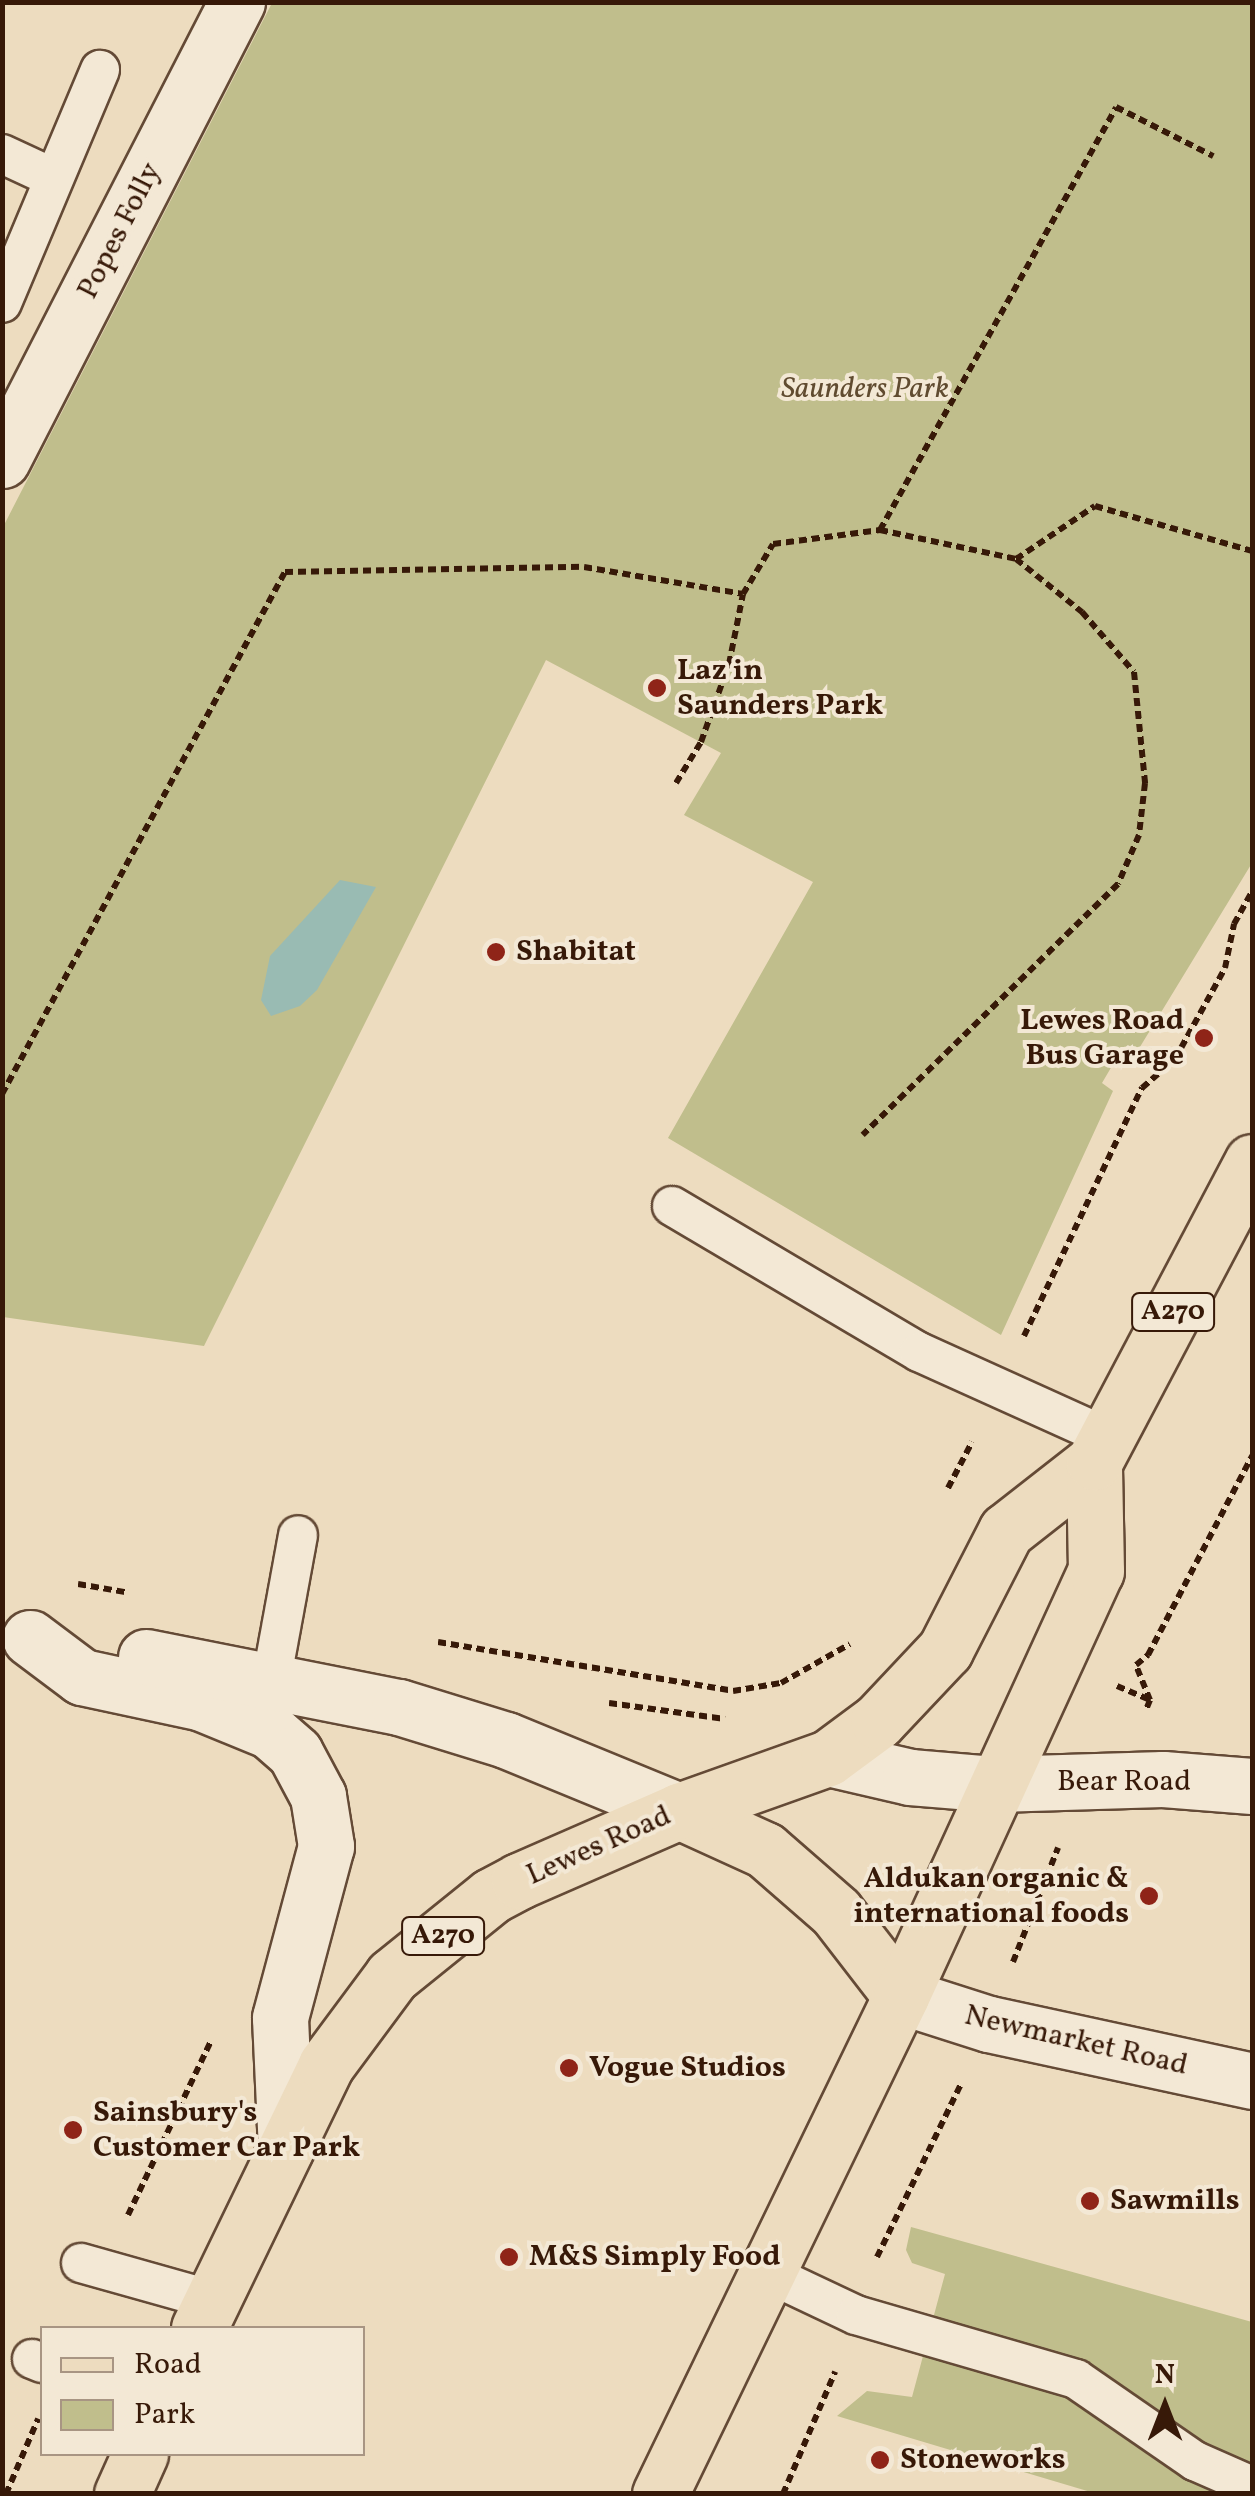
<!DOCTYPE html>
<style>
body{margin:0}
#map{position:relative;width:1255px;height:2496px;overflow:hidden;background:#eddcbf;font-family:Vollkorn,serif}
div>[style]{position:absolute}
[style*='--x']{left:calc(var(--x)*1px);top:calc(var(--y)*1px);width:calc(var(--w)*1px);rotate:calc(var(--a)*1deg)}
.green>*{inset:0;background:#c0be8c}
.water>*{inset:0;background:#99bbb3}
.path>*{height:6px;margin-top:-3px;transform-origin:0;background:repeating-linear-gradient(90deg,#371908 0 8px,transparent 0 13px)}
.roads{filter:drop-shadow(2px 0 #644a36) drop-shadow(-2px 0 #644a36) drop-shadow(0 2px #644a36) drop-shadow(0 -2px #644a36)}
.lane>*{height:38px;margin:-19px;padding:0 19px;transform-origin:19px;border-radius:19px;background:#f3e8d5}
.street>*{height:55px;margin:-27.5px;padding:0 27.5px;transform-origin:27.5px;border-radius:27.5px;background:#f3e8d5}
.secondary>*{height:55px;margin:-27.5px;padding:0 27.5px;transform-origin:27.5px;border-radius:27.5px;background:#f3e8d5}
.primary>*{height:55px;margin:-27.5px;padding:0 27.5px;transform-origin:27.5px;border-radius:27.5px;background:#eddcbf}
.dots>*{width:28px;height:28px;translate:-50% -50%;box-sizing:border-box;border:5px solid #f3e8d5;border-radius:50%}
span{translate:-50% -50%;white-space:nowrap;text-align:center;line-height:1.15;-webkit-text-stroke:8px #f3e8d5;paint-order:stroke}
.shield-label span{padding:2px 8px;background:#f3e8d5;border:2px solid;border-radius:8px;-webkit-text-stroke-width:0}
.shield-label{font-size:28px;color:#371908;font-weight:700}
.street-label{font-size:30px;color:#371908}
.park-label{font-size:30px;color:#604b30;font-style:italic}
.poi-label{font-size:30px;color:#371908;font-weight:700}
.left{translate:0 -50%;text-align:left}
.right{translate:-100% -50%;text-align:right}
.frame{position:absolute;inset:0;border:5px solid #371908;pointer-events:none}
.legend{position:absolute;left:40px;top:2326px;width:325px;height:130px;box-sizing:border-box;background:#f3e8d5;border:2px solid #a89583;margin:0;padding:12px 18px;list-style:none;font-size:30px;color:#371908}
.legend li{display:flex;align-items:center;gap:20px;height:50px}
.legend b{width:50px;border:2px solid #a89583}
.north{position:absolute;left:1115px;top:2356px;width:100px;height:100px;-webkit-text-stroke:8px #f3e8d5;paint-order:stroke;rotate:0deg;font-size:28px;font-weight:700;line-height:40px;text-align:center;color:#371908}
.north::after{content:'';display:block;margin:auto;width:35px;height:45px;background:#371908;clip-path:polygon(50% 0,100% 100%,50% 72%,0 100%)}
</style>
<div id="map">
<div class="green">
<i style="clip-path:polygon(272px 3px,1252px 3px,1252px 863px,1132px 1060px,1119px 1054px,1102px 1083px,1113px 1091px,1001px 1335px,668px 1138px,813px 882px,684px 815px,721px 753px,546px 660px,204px 1346px,3px 1317px,3px 527px)"></i>
<i style="clip-path:polygon(911px 2227px,1252px 2322px,1252px 2493px,1094px 2493px,837px 2416px,867px 2391px,912px 2397px,945px 2274px,912px 2263px,906px 2250px)"></i>
</div>
<div class="water">
<i style="clip-path:polygon(340px 880px,376px 887px,317px 990px,300px 1006px,271px 1016px,261px 1000px,270px 956px)"></i>
</div>
<div class="path">
<i style="--x:880;--y:530;--w:484;--a:-60.8"></i>
<i style="--x:1116;--y:107;--w:109;--a:26.8"></i>
<i style="--x:1016;--y:559;--w:95;--a:-33.9"></i>
<i style="--x:1095;--y:506;--w:163;--a:16"></i>
<i style="--x:676;--y:783;--w:48;--a:-58.6"></i>
<i style="--x:701;--y:742;--w:83;--a:-70.3"></i>
<i style="--x:729;--y:664;--w:71;--a:-78.7"></i>
<i style="--x:743;--y:594;--w:58;--a:-59"></i>
<i style="--x:773;--y:544;--w:108;--a:-7.5"></i>
<i style="--x:880;--y:530;--w:139;--a:12"></i>
<i style="--x:1016;--y:559;--w:85;--a:38.8"></i>
<i style="--x:1082;--y:612;--w:79;--a:49.1"></i>
<i style="--x:1134;--y:672;--w:112;--a:84.3"></i>
<i style="--x:1145;--y:783;--w:52;--a:96.6"></i>
<i style="--x:1139;--y:835;--w:53;--a:113.2"></i>
<i style="--x:1118;--y:884;--w:358;--a:135.5"></i>
<i style="--x:2;--y:1094;--w:594;--a:-61.54"></i>
<i style="--x:285;--y:572;--w:299;--a:-1"></i>
<i style="--x:584;--y:567;--w:161;--a:9.6"></i>
<i style="--x:1024;--y:1336;--w:275;--a:-64.6"></i>
<i style="--x:1142;--y:1088;--w:44;--a:-41.3"></i>
<i style="--x:1175;--y:1059;--w:104;--a:-61.2"></i>
<i style="--x:1225;--y:968;--w:45;--a:-78.4"></i>
<i style="--x:1234;--y:924;--w:37;--a:-61"></i>
<i style="--x:948;--y:1488;--w:52;--a:-62.4"></i>
<i style="--x:78;--y:1584;--w:48;--a:9.7"></i>
<i style="--x:438;--y:1642;--w:299;--a:9.4"></i>
<i style="--x:733;--y:1691;--w:49;--a:-9.5"></i>
<i style="--x:781;--y:1683;--w:79;--a:-29.5"></i>
<i style="--x:1117;--y:1686;--w:36;--a:23"></i>
<i style="--x:1150;--y:1700;--w:11;--a:112"></i>
<i style="--x:1150;--y:1700;--w:38;--a:-112"></i>
<i style="--x:1136;--y:1665;--w:16;--a:-40"></i>
<i style="--x:1148;--y:1655;--w:225;--a:-62.4"></i>
<i style="--x:609;--y:1703;--w:117;--a:7.9"></i>
<i style="--x:1013;--y:1962;--w:123;--a:-68.5"></i>
<i style="--x:128;--y:2215;--w:193;--a:-64.5"></i>
<i style="--x:877;--y:2257;--w:192;--a:-64.1"></i>
<i style="--x:6;--y:2494;--w:82;--a:-66.9"></i>
<i style="--x:783;--y:2494;--w:133;--a:-66.9"></i>
</div>
<div class="roads">
<div class="lane">
<i style="--x:2;--y:154;--w:57;--a:24.8"></i>
<i style="--x:2;--y:303;--w:253;--a:-67.2"></i>
<i style="--x:672;--y:1206;--w:287;--a:30.6"></i>
<i style="--x:919;--y:1352;--w:204;--a:24.3"></i>
<i style="--x:272;--y:1677;--w:144;--a:-79.6"></i>
<i style="--x:81;--y:2263;--w:137;--a:15.7"></i>
<i style="--x:767;--y:2273;--w:98;--a:25.3"></i>
<i style="--x:856;--y:2315;--w:229;--a:16.2"></i>
<i style="--x:1076;--y:2379;--w:145;--a:34.6"></i>
<i style="--x:1195;--y:2461;--w:62;--a:23.7"></i>
<i style="--x:32;--y:2359;--w:11;--a:22"></i>
</div>
<div class="street">
<i style="--x:2;--y:460;--w:515;--a:-62.84"></i>
<i style="--x:901;--y:1996;--w:92;--a:17.7"></i>
<i style="--x:989;--y:2024;--w:269;--a:12.2"></i>
</div>
<div class="secondary">
<i style="--x:30;--y:1638;--w:65;--a:36.9"></i>
<i style="--x:82;--y:1677;--w:123;--a:12.2"></i>
<i style="--x:202;--y:1703;--w:74;--a:22.4"></i>
<i style="--x:270;--y:1731;--w:33;--a:41"></i>
<i style="--x:295;--y:1753;--w:49;--a:61.9"></i>
<i style="--x:318;--y:1796;--w:51;--a:80.9"></i>
<i style="--x:326;--y:1846;--w:178;--a:105"></i>
<i style="--x:280;--y:2018;--w:130;--a:87.4"></i>
<i style="--x:146;--y:1657;--w:258;--a:11.2"></i>
<i style="--x:399;--y:1707;--w:112;--a:17.1"></i>
<i style="--x:506;--y:1740;--w:187;--a:22.3"></i>
<i style="--x:828;--y:1758;--w:84;--a:13"></i>
<i style="--x:910;--y:1777;--w:86;--a:4.7"></i>
<i style="--x:996;--y:1784;--w:167;--a:-1.7"></i>
<i style="--x:1163;--y:1779;--w:89;--a:4.5"></i>
</div>
<div class="primary">
<i style="--x:679;--y:1811;--w:94;--a:24.4"></i>
<i style="--x:765;--y:1850;--w:94;--a:41.1"></i>
<i style="--x:836;--y:1912;--w:106;--a:52.3"></i>
<i style="--x:199;--y:2328;--w:292;--a:-64.2"></i>
<i style="--x:326;--y:2065;--w:111;--a:-53.4"></i>
<i style="--x:392;--y:1976;--w:127;--a:-38.9"></i>
<i style="--x:491;--y:1896;--w:32;--a:-28"></i>
<i style="--x:519;--y:1881;--w:175;--a:-23.6"></i>
<i style="--x:679;--y:1811;--w:158;--a:-19.6"></i>
<i style="--x:828;--y:1758;--w:62;--a:-36.5"></i>
<i style="--x:878;--y:1721;--w:98;--a:-46.7"></i>
<i style="--x:945;--y:1650;--w:134;--a:-62.9"></i>
<i style="--x:1006;--y:1531;--w:112;--a:-38.1"></i>
<i style="--x:122;--y:2494;--w:44;--a:-65.8"></i>
<i style="--x:660;--y:2494;--w:553;--a:-64.18"></i>
<i style="--x:901;--y:1996;--w:468;--a:-65.4"></i>
<i style="--x:1096;--y:1571;--w:109;--a:-91.1"></i>
<i style="--x:1094;--y:1462;--w:339;--a:-62.2"></i>
</div>
</div>
<div class="dots">
<i style="left:657px;top:688px;background:#8f2418"></i>
<i style="left:496px;top:952px;background:#8f2418"></i>
<i style="left:1204px;top:1038px;background:#8f2418"></i>
<i style="left:1149px;top:1896px;background:#8f2418"></i>
<i style="left:569px;top:2068px;background:#8f2418"></i>
<i style="left:73px;top:2130px;background:#8f2418"></i>
<i style="left:1090px;top:2201px;background:#8f2418"></i>
<i style="left:509px;top:2257px;background:#8f2418"></i>
<i style="left:880px;top:2460px;background:#8f2418"></i>
</div>
<div class="shield-label">
<span style="left:1173px;top:1312px">A270</span>
<span style="left:443px;top:1936px">A270</span>
</div>
<div class="street-label">
<span style="left:120px;top:231px;rotate:-63deg">Popes Folly</span>
<span style="left:1124px;top:1782px">Bear Road</span>
<span style="left:599px;top:1846px;rotate:-24deg">Lewes Road</span>
<span style="left:1076px;top:2041px;rotate:13deg">Newmarket Road</span>
</div>
<div class="park-label">
<span style="left:865px;top:389px">Saunders Park</span>
</div>
<div class="poi-label">
<span class="left" style="left:677px;top:688px">Laz in<br>Saunders Park</span>
<span class="left" style="left:516px;top:952px">Shabitat</span>
<span class="right" style="left:1184px;top:1038px">Lewes Road<br>Bus Garage</span>
<span class="right" style="left:1129px;top:1896px">Aldukan organic &amp;<br>international foods</span>
<span class="left" style="left:589px;top:2068px">Vogue Studios</span>
<span class="left" style="left:93px;top:2130px">Sainsbury's<br>Customer Car Park</span>
<span class="left" style="left:1110px;top:2201px">Sawmills</span>
<span class="left" style="left:529px;top:2257px">M&amp;S Simply Food</span>
<span class="left" style="left:900px;top:2460px">Stoneworks</span>
</div>
<div class="frame"></div>
<ul class="legend">
<li><b style="height:12px;background:#eddcbf"></b>Road</li>
<li><b style="height:28px;background:#c0be8c"></b>Park</li>
</ul>
<div class="north">N</div>
</div>
